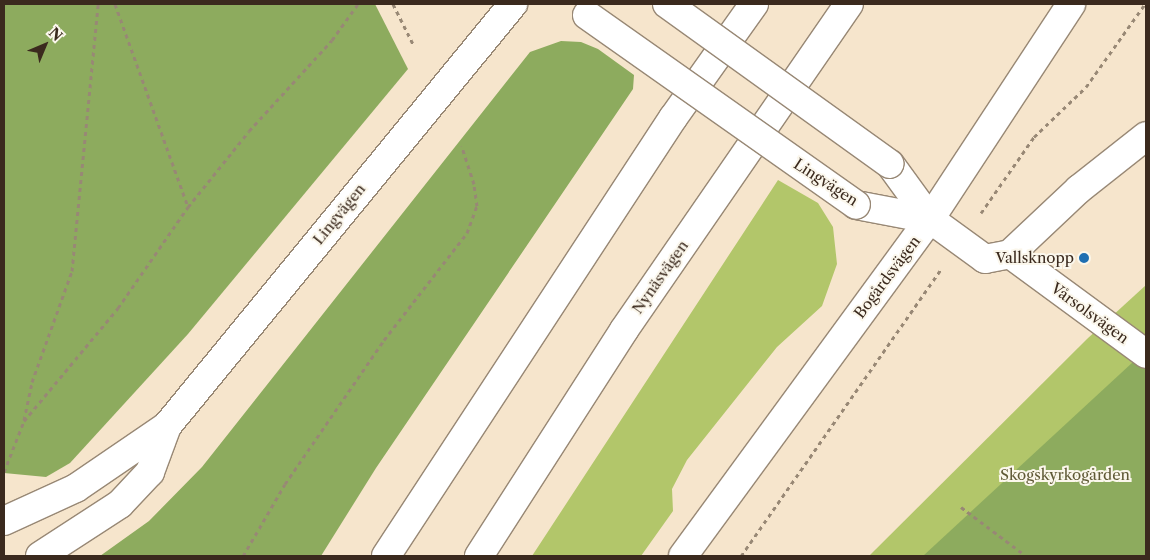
<!DOCTYPE html>
<meta charset="utf-8">
<style>
body{margin:0}
#map{position:relative;width:1150px;height:560px;overflow:hidden;background:#f6e5cc;font-family:"Libre Caslon Text",serif}
div>[style]{position:absolute}
[style*='--x']{left:calc(var(--x)*1px);top:calc(var(--y)*1px);width:calc(var(--w)*1px);rotate:calc(var(--a)*1deg)}
.green>*{inset:0;background:#b2c66a}
.forest>*{inset:0;background:#8dab5e}
.path>*{height:3px;margin-top:-1.5px;transform-origin:0;background:repeating-linear-gradient(90deg,#988875 0 4px,transparent 0 8px)}
.roads{filter:drop-shadow(1px 0 #988875) drop-shadow(-1px 0 #988875) drop-shadow(0 1px #988875) drop-shadow(0 -1px #988875)}
.street>*{height:28px;margin:-14px;padding:0 14px;transform-origin:14px;border-radius:14px;background:#fff}
.secondary>*{height:28px;margin:-14px;padding:0 14px;transform-origin:14px;border-radius:14px;background:#fff}
.highway>*{height:28px;margin:-14px;padding:0 14px;transform-origin:14px;border-radius:14px;background:#fff}
.bridges{filter:drop-shadow(1px 0 #988875) drop-shadow(-1px 0 #988875) drop-shadow(0 1px #988875) drop-shadow(0 -1px #988875)}
.secondary-bridge>*{height:28px;margin:-14px;padding:0 14px;transform-origin:14px;border-radius:14px;background:#fff}
.dots>*{width:14px;height:14px;translate:-50% -50%;box-sizing:border-box;border:2px solid #fbf7ec;border-radius:50%}
span{translate:-50% -50%;white-space:nowrap;text-align:center;line-height:1.15;-webkit-text-stroke:4px #fbf7ec;paint-order:stroke}
.street-label{font-size:15px;color:#3b2a1e}
.poi-label{font-size:15px;color:#3b2a1e}
.right{translate:-100% -50%;text-align:right}
.park-label{font-size:15px;color:#5f5935}
.frame{position:absolute;inset:0;border:5px solid #3b2a1e;pointer-events:none}
.north{position:absolute;left:20px;top:20px;width:50px;height:50px;-webkit-text-stroke:4px #fbf7ec;paint-order:stroke;rotate:45deg;font-size:14px;font-weight:700;line-height:20px;text-align:center;color:#3b2a1e}
.north::after{content:'';display:block;margin:auto;width:18px;height:22px;background:#3b2a1e;clip-path:polygon(50% 0,100% 100%,50% 72%,0 100%)}
</style>
<div id="map">
<div class="green">
<i style="clip-path:polygon(778px 180px,818px 203px,833px 227px,837px 264px,822px 306px,777px 347px,687px 460px,672px 489px,673px 511px,641px 556px,532px 556px)"></i>
<i style="clip-path:polygon(1146px 285px,1146px 556px,869px 556px,1087px 339px)"></i>
</div>
<div class="forest">
<i style="clip-path:polygon(4px 4px,375px 4px,408px 69px,188px 334px,70px 463px,46px 477px,4px 473px)"></i>
<i style="clip-path:polygon(561px 41px,581px 42px,598px 49px,634px 75px,633px 89px,376px 468px,321px 556px,100px 556px,149px 521px,202px 467px,530px 52px)"></i>
<i style="clip-path:polygon(1146px 350px,1146px 556px,923px 556px)"></i>
</div>
<div class="path">
<i style="--x:115;--y:4;--w:216;--a:70.2"></i>
<i style="--x:393;--y:4;--w:47;--a:63.4"></i>
<i style="--x:981;--y:213;--w:93;--a:-55.1"></i>
<i style="--x:1034;--y:137;--w:72;--a:-43.9"></i>
<i style="--x:1086;--y:87;--w:102;--a:-54.6"></i>
<i style="--x:24;--y:420;--w:39;--a:-78"></i>
<i style="--x:32;--y:382;--w:118;--a:-70.2"></i>
<i style="--x:72;--y:271;--w:268;--a:-84.4"></i>
<i style="--x:4;--y:472;--w:55;--a:-68.6"></i>
<i style="--x:24;--y:421;--w:147;--a:-50.2"></i>
<i style="--x:118;--y:308;--w:123;--a:-55.3"></i>
<i style="--x:188;--y:207;--w:97;--a:-51.2"></i>
<i style="--x:249;--y:131;--w:123;--a:-47.6"></i>
<i style="--x:332;--y:40;--w:44;--a:-54.2"></i>
<i style="--x:961;--y:507;--w:81;--a:37"></i>
<i style="--x:243;--y:556;--w:83;--a:-59.7"></i>
<i style="--x:285;--y:484;--w:175;--a:-55.5"></i>
<i style="--x:384;--y:340;--w:135;--a:-52.2"></i>
<i style="--x:467;--y:233;--w:29;--a:-70"></i>
<i style="--x:477;--y:206;--w:22;--a:-98"></i>
<i style="--x:474;--y:184;--w:40;--a:-108"></i>
<i style="--x:741;--y:556;--w:350;--a:-55.1"></i>
</div>
<div class="roads">
<div class="street">
<i style="--x:930;--y:219;--w:68;--a:36"></i>
<i style="--x:985;--y:259;--w:25;--a:-11"></i>
<i style="--x:1010;--y:254;--w:95;--a:-43.3"></i>
<i style="--x:1079;--y:189;--w:85;--a:-38.3"></i>
<i style="--x:1010;--y:254;--w:169;--a:36.3"></i>
</div>
<div class="secondary">
<i style="--x:890;--y:164;--w:68;--a:54"></i>
<i style="--x:856;--y:205;--w:75;--a:10.7"></i>
<i style="--x:4;--y:521;--w:79;--a:-24.6"></i>
<i style="--x:76;--y:488;--w:110;--a:-34.3"></i>
<i style="--x:167;--y:426;--w:546;--a:-50.65"></i>
<i style="--x:40;--y:556;--w:95;--a:-33"></i>
<i style="--x:120;--y:504;--w:44;--a:-46.8"></i>
<i style="--x:150;--y:472;--w:49;--a:-69.7"></i>
<i style="--x:683;--y:556;--w:418;--a:-53.8"></i>
</div>
<div class="highway">
<i style="--x:930;--y:219;--w:257;--a:-56.7"></i>
<i style="--x:386;--y:556;--w:524;--a:-56.77"></i>
<i style="--x:673;--y:118;--w:140;--a:-54.6"></i>
<i style="--x:479;--y:556;--w:269;--a:-57.3"></i>
<i style="--x:624;--y:330;--w:396;--a:-55.4"></i>
</div>
</div>
<div class="bridges">
<div class="secondary-bridge">
<i style="--x:667;--y:4;--w:274;--a:35.7"></i>
<i style="--x:587;--y:15;--w:329;--a:35.2"></i>
</div>
</div>
<div class="dots">
<i style="left:1084px;top:258px;background:#1f6fb2"></i>
</div>
<div class="street-label">
<span style="left:826px;top:182px;rotate:33deg">Lingvägen</span>
<span style="left:339px;top:214px;rotate:-51deg">Lingvägen</span>
<span style="left:660px;top:277px;rotate:-55deg">Nynäsvägen</span>
<span style="left:887px;top:277px;rotate:-53deg">Bogårdsvägen</span>
<span style="left:1090px;top:313px;rotate:36deg">Vårsolsvägen</span>
</div>
<div class="poi-label">
<span class="right" style="left:1074px;top:258px">Vallsknopp</span>
</div>
<div class="park-label">
<span style="left:1065px;top:475px">Skogskyrkogården</span>
</div>
<div class="frame"></div>
<div class="north">N</div>
</div>
